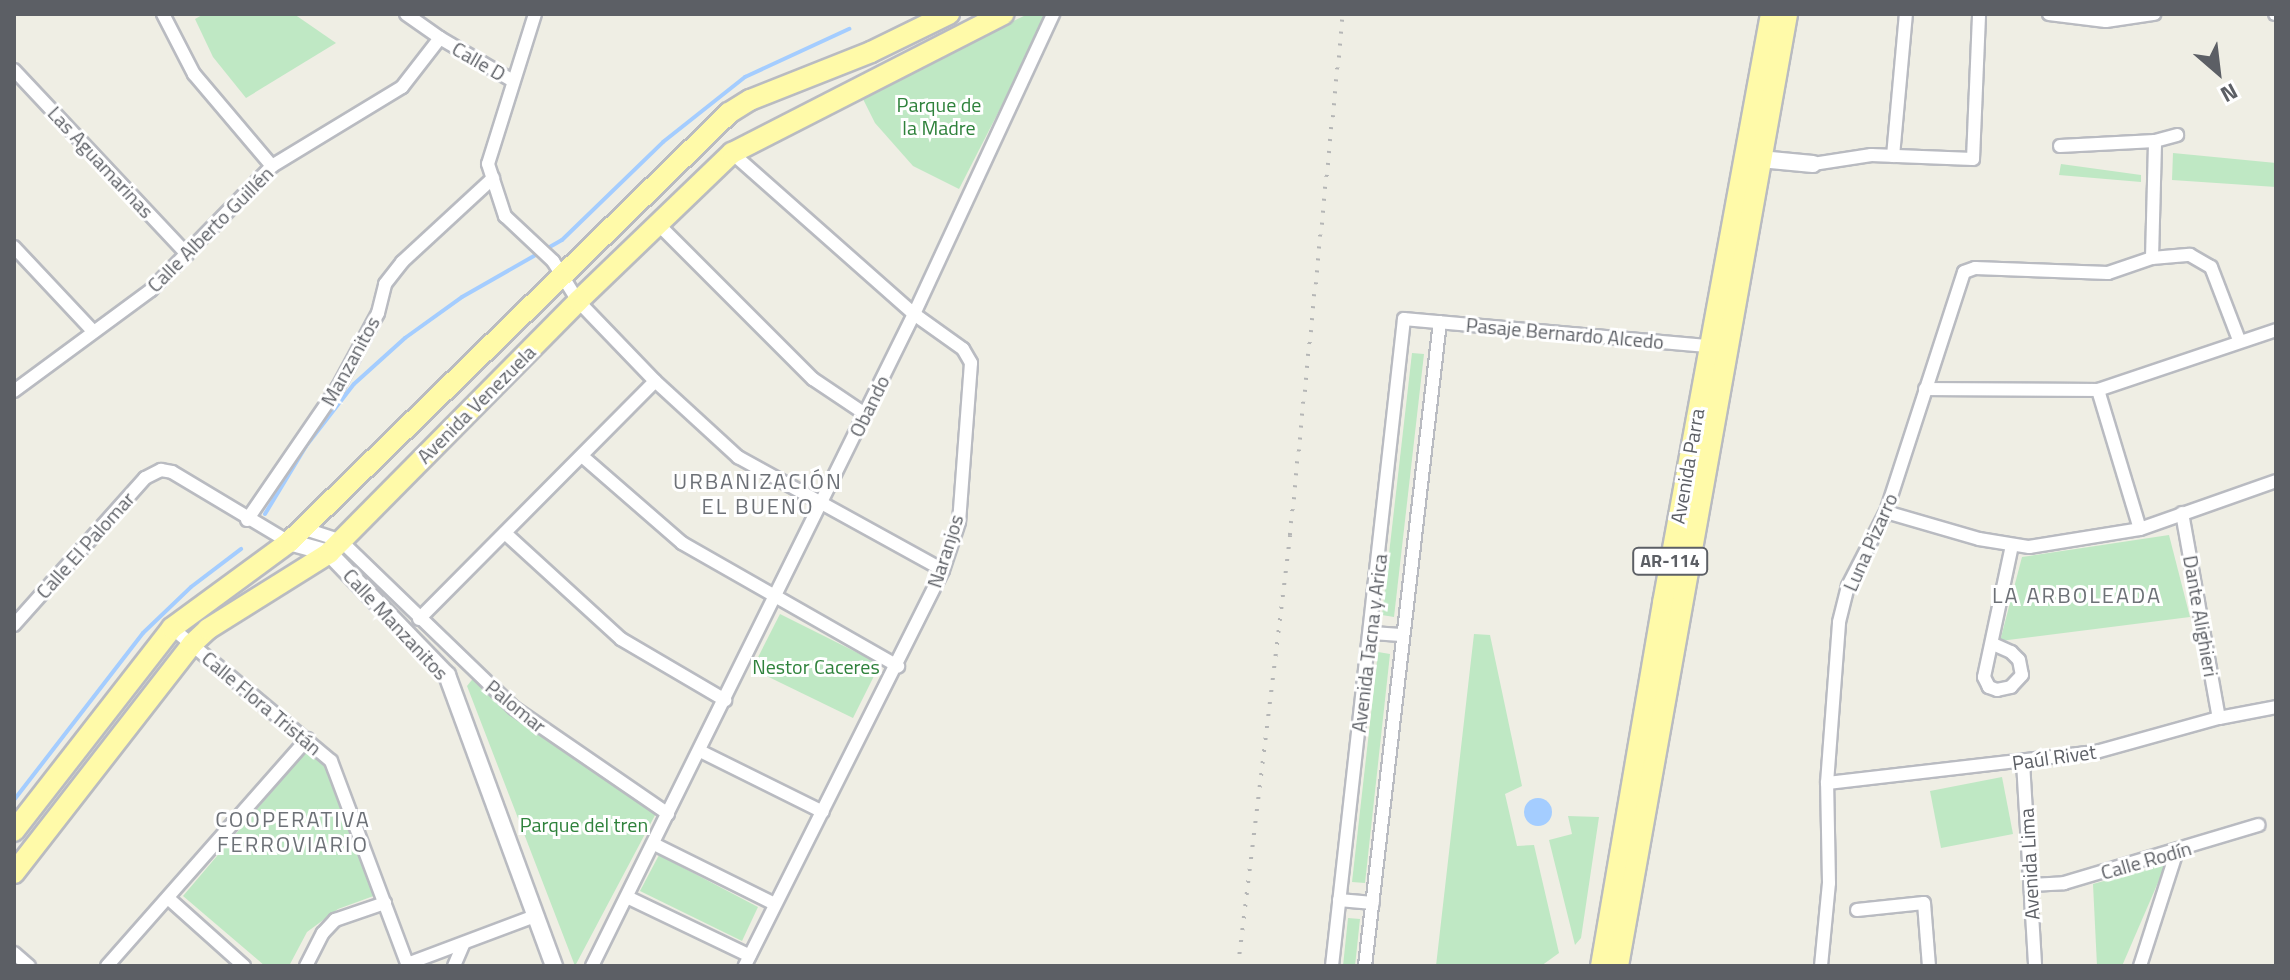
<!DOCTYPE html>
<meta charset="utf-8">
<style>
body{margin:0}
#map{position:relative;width:2290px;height:980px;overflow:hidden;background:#efeee4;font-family:"Titillium Web",sans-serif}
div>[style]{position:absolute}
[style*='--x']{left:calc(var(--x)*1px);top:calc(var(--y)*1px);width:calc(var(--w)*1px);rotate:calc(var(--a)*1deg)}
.green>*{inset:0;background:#bfe8c4}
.water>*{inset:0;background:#a4cdff}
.round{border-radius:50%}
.stream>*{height:4px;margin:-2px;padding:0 2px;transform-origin:2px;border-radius:2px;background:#a4cdff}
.roads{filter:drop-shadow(2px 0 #b9bbc1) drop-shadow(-2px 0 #b9bbc1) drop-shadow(0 2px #b9bbc1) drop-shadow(0 -2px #b9bbc1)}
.minor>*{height:12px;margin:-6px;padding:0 6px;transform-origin:6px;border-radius:6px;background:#fff}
.tertiary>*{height:16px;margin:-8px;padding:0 8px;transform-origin:8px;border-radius:8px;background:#fff}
.primary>*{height:20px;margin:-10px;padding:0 10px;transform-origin:10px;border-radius:10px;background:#fffaa9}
.rail>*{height:4px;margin-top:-2px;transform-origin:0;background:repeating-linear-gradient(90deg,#b5b6b6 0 2px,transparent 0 12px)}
span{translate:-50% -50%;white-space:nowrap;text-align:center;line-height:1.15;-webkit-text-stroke:6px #fff;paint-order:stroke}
.shield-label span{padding:2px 6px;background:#fff;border:2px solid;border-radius:6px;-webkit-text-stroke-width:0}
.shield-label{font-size:18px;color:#5c5f65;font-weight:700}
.street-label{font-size:20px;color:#5c5f65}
.park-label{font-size:20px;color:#2f823c}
.neighbourhood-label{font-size:22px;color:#6d7177;letter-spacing:2px}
.frame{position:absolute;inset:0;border:16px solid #5c5f65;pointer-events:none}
.north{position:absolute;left:2178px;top:32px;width:80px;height:80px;-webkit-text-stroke:6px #fff;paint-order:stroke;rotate:152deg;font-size:22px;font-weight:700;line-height:32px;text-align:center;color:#5c5f65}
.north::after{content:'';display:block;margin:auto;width:28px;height:36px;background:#5c5f65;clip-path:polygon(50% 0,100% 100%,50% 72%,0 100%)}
</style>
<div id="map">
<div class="green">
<i style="clip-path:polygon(204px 14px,294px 14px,336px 43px,246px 98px,213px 57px,195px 19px)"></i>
<i style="clip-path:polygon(1028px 14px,1042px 14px,1045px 21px,959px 189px,913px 166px,875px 123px,861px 95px)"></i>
<i style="clip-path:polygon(2173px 153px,2276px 163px,2276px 187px,2172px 180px)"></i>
<i style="clip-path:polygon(2061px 164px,2141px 175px,2141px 182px,2059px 175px)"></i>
<i style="clip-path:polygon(1412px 353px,1424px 354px,1394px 617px,1382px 615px)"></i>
<i style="clip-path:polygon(2169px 535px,2190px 617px,2000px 641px,2022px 557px)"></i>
<i style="clip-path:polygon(780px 614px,880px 664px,853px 718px,752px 669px)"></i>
<i style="clip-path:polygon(1474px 634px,1490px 635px,1522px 786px,1505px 794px,1517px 846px,1534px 845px,1559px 953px,1541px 966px,1436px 966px)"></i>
<i style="clip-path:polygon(1378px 652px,1390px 654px,1365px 883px,1352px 882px)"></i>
<i style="clip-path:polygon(475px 676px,517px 719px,662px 802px,575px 966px,467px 686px)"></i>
<i style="clip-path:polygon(307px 750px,328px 770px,379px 894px,338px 909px,307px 932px,289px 966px,265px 966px,183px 896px)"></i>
<i style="clip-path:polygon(2002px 777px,2013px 834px,1941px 848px,1930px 791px)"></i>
<i style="clip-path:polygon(1568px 816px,1599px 817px,1581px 938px,1575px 945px,1549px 840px,1572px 834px)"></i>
<i style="clip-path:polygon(659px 855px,758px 907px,742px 941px,640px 891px)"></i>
<i style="clip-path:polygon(2166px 864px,2122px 966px,2097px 966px,2093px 884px)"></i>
<i style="clip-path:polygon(1348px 918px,1360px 919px,1355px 966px,1343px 966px)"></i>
</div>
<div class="water">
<i class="round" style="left:1524px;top:798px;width:28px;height:28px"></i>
</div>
<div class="stream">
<i style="--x:265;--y:514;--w:79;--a:-58.9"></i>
<i style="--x:306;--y:446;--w:78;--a:-52.3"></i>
<i style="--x:354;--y:384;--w:69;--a:-42"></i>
<i style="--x:405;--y:338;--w:70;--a:-35.7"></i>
<i style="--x:462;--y:297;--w:115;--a:-29.7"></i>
<i style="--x:562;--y:240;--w:141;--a:-44.1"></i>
<i style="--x:663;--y:142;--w:105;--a:-38.4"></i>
<i style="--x:745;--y:77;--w:115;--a:-24.8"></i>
<i style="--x:14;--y:800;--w:211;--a:-52.3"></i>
<i style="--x:143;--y:633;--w:66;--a:-43.8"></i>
<i style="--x:191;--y:587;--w:63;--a:-37.2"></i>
</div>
<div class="roads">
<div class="minor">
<i style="--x:163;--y:14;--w:68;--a:62.7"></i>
<i style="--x:194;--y:74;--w:121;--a:49.7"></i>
<i style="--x:406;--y:14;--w:42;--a:35.2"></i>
<i style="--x:440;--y:38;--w:85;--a:30.5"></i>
<i style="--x:535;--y:14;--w:157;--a:107.4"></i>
<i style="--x:488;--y:164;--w:55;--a:71.9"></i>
<i style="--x:505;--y:216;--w:66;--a:43.2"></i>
<i style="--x:553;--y:261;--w:47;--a:58"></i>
<i style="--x:578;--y:301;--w:111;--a:46.1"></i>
<i style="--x:655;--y:381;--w:113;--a:42.5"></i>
<i style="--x:738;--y:457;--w:234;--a:28.9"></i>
<i style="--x:2049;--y:14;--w:57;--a:7"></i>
<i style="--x:2106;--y:21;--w:49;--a:-8.3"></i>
<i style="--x:2275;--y:14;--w:1;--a:0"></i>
<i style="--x:14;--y:70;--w:253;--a:46.8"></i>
<i style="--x:2060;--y:146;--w:95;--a:-3"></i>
<i style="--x:2155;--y:141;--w:23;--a:-15"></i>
<i style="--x:732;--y:153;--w:243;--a:41.5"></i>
<i style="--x:914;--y:314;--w:60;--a:35.5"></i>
<i style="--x:963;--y:349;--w:16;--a:60"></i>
<i style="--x:971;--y:363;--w:159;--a:94.3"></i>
<i style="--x:959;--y:522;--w:51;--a:108.4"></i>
<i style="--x:943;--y:570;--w:443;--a:116.6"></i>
<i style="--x:1893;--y:156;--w:143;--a:-84.8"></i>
<i style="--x:1813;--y:164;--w:59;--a:-8.8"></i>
<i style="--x:1871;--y:155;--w:102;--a:2.2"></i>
<i style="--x:1973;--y:159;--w:145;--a:-87.6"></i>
<i style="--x:659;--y:225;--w:218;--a:45"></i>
<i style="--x:813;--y:379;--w:63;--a:33.9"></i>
<i style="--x:14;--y:247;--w:115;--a:46.8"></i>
<i style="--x:2152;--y:258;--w:117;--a:-88.5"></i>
<i style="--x:1925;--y:389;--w:173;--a:0.3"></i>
<i style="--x:2098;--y:390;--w:145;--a:73.2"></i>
<i style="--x:2098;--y:390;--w:188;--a:-18.6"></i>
<i style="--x:14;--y:391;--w:170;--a:-36.4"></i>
<i style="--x:151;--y:290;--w:173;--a:-45.7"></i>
<i style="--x:272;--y:166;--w:152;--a:-31.3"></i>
<i style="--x:402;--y:87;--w:62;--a:-52.2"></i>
<i style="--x:582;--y:456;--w:133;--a:41"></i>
<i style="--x:682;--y:543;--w:249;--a:29.7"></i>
<i style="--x:1886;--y:512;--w:97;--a:16.2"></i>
<i style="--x:1979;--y:539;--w:51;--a:9.1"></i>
<i style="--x:2029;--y:547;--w:112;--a:-9.2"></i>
<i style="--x:2140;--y:529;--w:144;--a:-19.4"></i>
<i style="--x:2182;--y:513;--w:208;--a:79.8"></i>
<i style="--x:247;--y:520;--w:161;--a:-55.6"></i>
<i style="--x:338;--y:387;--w:84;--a:-61.6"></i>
<i style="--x:378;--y:313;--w:30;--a:-76"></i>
<i style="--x:385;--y:284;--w:28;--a:-52"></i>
<i style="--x:402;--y:262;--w:124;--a:-42.7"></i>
<i style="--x:302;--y:528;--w:40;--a:18"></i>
<i style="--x:340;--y:540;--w:242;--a:44"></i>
<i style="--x:514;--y:708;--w:187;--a:34.5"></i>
<i style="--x:505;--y:533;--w:157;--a:42.4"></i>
<i style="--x:621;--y:639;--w:121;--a:30.4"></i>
<i style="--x:419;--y:619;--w:335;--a:-45.2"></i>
<i style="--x:14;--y:625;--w:197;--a:-48.3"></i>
<i style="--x:145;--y:478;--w:18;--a:-27"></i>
<i style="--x:161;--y:470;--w:11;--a:10"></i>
<i style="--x:172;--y:472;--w:136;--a:30.9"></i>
<i style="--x:172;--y:628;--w:207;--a:39.9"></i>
<i style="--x:331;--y:761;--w:219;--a:69.4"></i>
<i style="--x:1371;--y:633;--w:31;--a:4"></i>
<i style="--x:1993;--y:644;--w:20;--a:24"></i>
<i style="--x:2011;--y:652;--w:11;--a:45"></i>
<i style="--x:2019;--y:660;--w:15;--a:79"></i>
<i style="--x:2022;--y:675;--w:16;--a:133"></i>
<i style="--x:2011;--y:687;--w:14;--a:168"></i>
<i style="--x:1997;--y:690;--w:9;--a:-159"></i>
<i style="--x:1989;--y:687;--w:11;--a:-117"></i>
<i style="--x:1984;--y:677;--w:135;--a:-78"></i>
<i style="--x:700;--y:751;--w:137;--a:26.4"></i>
<i style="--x:2023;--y:762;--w:204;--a:86.6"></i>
<i style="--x:1827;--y:783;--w:271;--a:-6.6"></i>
<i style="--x:2096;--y:752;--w:128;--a:-15.5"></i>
<i style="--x:2219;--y:718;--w:58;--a:-10.9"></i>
<i style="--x:654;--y:844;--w:135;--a:26.4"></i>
<i style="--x:2031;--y:885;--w:33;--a:-3"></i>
<i style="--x:2064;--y:883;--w:203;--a:-16.6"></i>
<i style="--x:627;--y:897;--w:136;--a:25.6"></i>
<i style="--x:168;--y:898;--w:102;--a:41.8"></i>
<i style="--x:1339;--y:900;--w:34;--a:5"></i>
<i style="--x:1857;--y:910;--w:67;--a:-6"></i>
<i style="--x:1924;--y:903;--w:63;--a:85.5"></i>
<i style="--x:14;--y:953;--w:20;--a:41"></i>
<i style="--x:407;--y:964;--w:137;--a:-20.6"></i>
<i style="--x:107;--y:966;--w:303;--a:-48.6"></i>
<i style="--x:306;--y:966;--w:37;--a:-63"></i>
<i style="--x:323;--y:933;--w:18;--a:-47"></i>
<i style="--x:335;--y:920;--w:53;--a:-18.8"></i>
<i style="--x:454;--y:966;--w:23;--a:-67"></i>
<i style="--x:592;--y:966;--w:727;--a:-63.72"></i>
<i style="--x:914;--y:314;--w:331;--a:-65.1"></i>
<i style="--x:1332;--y:966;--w:651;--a:-83.65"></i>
<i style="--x:1404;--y:319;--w:312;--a:5.1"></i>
<i style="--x:1365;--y:966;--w:648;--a:-83.36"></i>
<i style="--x:1821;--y:966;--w:83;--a:-84.5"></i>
<i style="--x:1829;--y:883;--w:100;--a:-91.1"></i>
<i style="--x:1827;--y:783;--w:161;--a:-85.7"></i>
<i style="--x:1839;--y:622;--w:37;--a:-76"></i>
<i style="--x:1848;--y:586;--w:83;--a:-62.8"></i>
<i style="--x:1886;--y:512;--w:252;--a:-72"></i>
<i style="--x:1964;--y:272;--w:12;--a:-20"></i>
<i style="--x:1975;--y:268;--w:133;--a:2.2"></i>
<i style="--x:2108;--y:273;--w:46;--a:-18.8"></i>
<i style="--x:2152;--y:258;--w:38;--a:-5"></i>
<i style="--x:2190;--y:255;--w:24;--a:30"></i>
<i style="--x:2211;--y:267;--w:78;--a:69"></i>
<i style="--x:2140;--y:966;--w:121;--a:-72.2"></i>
</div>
<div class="tertiary">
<i style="--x:1760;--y:159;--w:53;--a:5.4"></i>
<i style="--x:289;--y:542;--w:41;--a:15.4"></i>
<i style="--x:329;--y:553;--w:170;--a:46"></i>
<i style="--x:447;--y:675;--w:310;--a:69.8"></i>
</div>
<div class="primary">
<i style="--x:14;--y:831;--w:257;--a:-52.1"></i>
<i style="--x:172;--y:628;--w:145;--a:-36.3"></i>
<i style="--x:289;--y:542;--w:615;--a:-44.27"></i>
<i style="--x:729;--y:113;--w:25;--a:-32"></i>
<i style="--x:750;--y:100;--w:130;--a:-21.6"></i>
<i style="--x:871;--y:52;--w:87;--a:-26"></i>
<i style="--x:14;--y:873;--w:290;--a:-52.1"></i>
<i style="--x:192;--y:644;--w:22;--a:-43"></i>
<i style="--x:208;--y:629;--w:143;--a:-32.1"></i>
<i style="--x:329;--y:553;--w:354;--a:-45.3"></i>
<i style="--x:578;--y:301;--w:214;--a:-43.9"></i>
<i style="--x:732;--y:153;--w:305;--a:-27.1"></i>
<i style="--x:1601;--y:966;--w:368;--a:-80.3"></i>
<i style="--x:1663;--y:603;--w:599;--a:-79.61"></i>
<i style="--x:1618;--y:966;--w:967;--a:-79.93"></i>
</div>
</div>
<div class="rail">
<i style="--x:1238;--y:966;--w:434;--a:-83.1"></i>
<i style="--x:1290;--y:535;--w:524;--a:-84.19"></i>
</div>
<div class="shield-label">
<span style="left:1670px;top:561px">AR-114</span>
</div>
<div class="street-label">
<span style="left:479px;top:61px;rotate:30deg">Calle D</span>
<span style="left:101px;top:162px;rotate:47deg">Las Aguamarinas</span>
<span style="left:210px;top:229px;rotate:-45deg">Calle Alberto Guillén</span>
<span style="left:1565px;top:333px;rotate:5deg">Pasaje Bernardo Alcedo</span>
<span style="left:350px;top:361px;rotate:-61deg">Manzanitos</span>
<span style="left:476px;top:404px;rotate:-45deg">Avenida Venezuela</span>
<span style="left:869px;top:406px;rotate:-64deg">Obando</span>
<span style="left:1687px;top:466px;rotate:-80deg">Avenida Parra</span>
<span style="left:1870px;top:542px;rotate:-66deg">Luna Pizarro</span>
<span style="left:85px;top:545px;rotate:-48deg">Calle El Palomar</span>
<span style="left:945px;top:551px;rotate:-72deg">Naranjos</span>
<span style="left:2201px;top:616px;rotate:80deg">Dante Alighieri</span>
<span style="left:396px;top:624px;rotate:47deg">Calle Manzanitos</span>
<span style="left:1369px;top:643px;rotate:-83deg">Avenida Tacna y Arica</span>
<span style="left:262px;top:703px;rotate:40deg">Calle Flora Tristán</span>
<span style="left:516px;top:706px;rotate:39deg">Palomar</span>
<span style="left:2054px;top:757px;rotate:-8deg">Paúl Rivet</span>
<span style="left:2146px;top:860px;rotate:-16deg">Calle Rodín</span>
<span style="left:2029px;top:864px;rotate:-93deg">Avenida Lima</span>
</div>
<div class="park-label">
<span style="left:939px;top:116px">Parque de<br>la Madre</span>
<span style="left:816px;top:666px">Nestor Caceres</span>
<span style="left:584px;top:824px">Parque del tren</span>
</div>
<div class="neighbourhood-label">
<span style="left:758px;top:494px">URBANIZACIÓN<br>EL BUENO</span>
<span style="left:2077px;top:596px">LA ARBOLEADA</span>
<span style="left:293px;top:832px">COOPERATIVA<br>FERROVIARIO</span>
</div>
<div class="frame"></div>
<div class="north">N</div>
</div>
